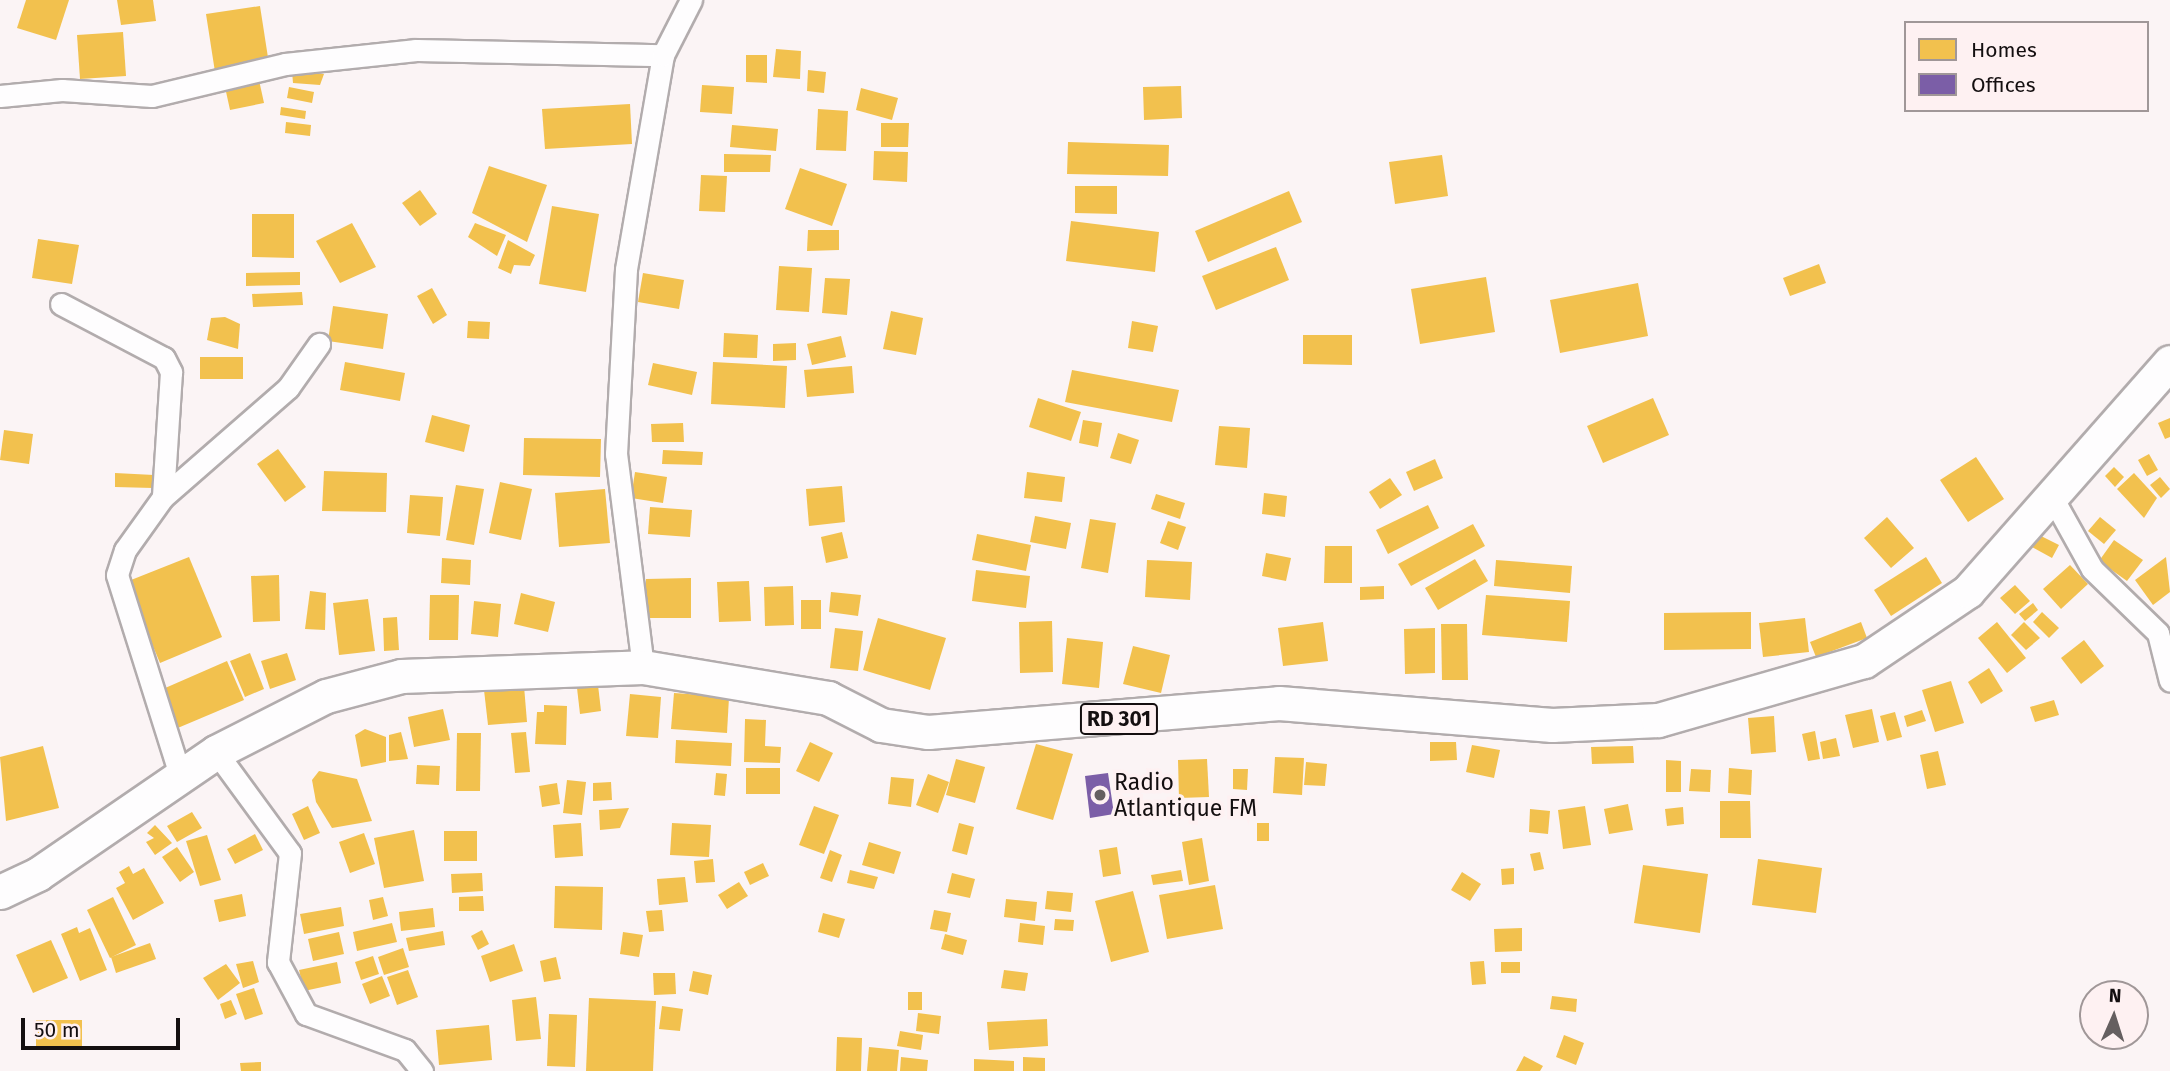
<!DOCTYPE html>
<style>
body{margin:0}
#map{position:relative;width:2170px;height:1071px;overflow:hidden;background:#fbf4f5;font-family:"Fira Sans",sans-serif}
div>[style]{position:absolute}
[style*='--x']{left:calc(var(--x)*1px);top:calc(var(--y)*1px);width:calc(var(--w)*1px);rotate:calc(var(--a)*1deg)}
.homes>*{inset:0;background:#f2c14e}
.offices>*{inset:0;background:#7b5ea7}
.roads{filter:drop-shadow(2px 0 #b2acad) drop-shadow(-2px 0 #b2acad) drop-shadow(0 2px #b2acad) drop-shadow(0 -2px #b2acad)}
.minor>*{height:21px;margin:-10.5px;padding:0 10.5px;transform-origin:10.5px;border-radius:10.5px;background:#fefdfe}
.primary>*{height:33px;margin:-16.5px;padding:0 16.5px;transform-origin:16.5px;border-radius:16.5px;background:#fefdfe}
.dots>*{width:19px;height:19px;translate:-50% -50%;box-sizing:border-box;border:4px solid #fef1f2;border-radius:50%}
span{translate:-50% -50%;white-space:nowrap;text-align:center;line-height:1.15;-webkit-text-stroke:7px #fef1f2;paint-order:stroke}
.shield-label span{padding:2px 5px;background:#fef1f2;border:2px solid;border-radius:5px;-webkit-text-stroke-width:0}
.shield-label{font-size:21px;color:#140f10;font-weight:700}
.poi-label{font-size:23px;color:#140f10}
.left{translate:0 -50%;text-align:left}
.legend{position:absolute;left:1904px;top:21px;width:245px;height:91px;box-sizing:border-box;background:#fef1f2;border:2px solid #a09798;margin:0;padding:9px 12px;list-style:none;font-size:21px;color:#140f10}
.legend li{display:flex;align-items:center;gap:14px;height:35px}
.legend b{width:35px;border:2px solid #a09798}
.north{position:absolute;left:2079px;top:980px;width:70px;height:70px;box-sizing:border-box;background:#fef1f2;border:2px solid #a09798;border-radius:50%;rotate:3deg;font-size:19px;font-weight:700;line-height:28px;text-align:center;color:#140f10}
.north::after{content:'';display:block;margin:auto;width:24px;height:32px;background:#655f60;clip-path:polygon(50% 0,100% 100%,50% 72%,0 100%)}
.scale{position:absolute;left:21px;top:1018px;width:159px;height:32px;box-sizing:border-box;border:4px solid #140f10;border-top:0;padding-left:9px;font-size:21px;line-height:24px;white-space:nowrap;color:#140f10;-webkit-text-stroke:5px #fef1f2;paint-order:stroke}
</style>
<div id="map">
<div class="homes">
<i style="clip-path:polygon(26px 0,69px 0,56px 40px,17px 28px)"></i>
<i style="clip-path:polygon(117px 0,153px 0,156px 21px,121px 25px)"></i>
<i style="clip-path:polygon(260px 6px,269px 64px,215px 72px,206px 14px)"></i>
<i style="clip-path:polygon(123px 32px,126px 76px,80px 79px,77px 35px)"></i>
<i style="clip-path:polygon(776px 49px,801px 51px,800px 79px,773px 77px)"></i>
<i style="clip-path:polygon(746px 55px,767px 55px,767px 83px,746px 82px)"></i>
<i style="clip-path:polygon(808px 70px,826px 72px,824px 93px,807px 91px)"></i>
<i style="clip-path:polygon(292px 71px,324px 74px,320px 85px,293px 83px)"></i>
<i style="clip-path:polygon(259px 80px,264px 103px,230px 110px,225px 87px)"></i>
<i style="clip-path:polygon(702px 85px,734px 87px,732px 114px,700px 112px)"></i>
<i style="clip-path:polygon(1181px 86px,1182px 118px,1144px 120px,1143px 87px)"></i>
<i style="clip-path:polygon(289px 87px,314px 92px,312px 103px,287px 98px)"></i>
<i style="clip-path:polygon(861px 88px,898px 98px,892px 120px,856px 110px)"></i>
<i style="clip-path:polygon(630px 104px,632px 144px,545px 149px,542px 109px)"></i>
<i style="clip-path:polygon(281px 107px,306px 111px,305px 119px,280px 115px)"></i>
<i style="clip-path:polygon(818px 109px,848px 111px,846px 151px,816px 150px)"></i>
<i style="clip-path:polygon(286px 122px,311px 125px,310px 136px,285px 133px)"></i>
<i style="clip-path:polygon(881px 123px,909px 123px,908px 147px,881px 147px)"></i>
<i style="clip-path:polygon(732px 125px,778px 129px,776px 151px,730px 147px)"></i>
<i style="clip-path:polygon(1068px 142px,1169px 145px,1168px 176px,1067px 174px)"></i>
<i style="clip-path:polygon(874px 151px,908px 152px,907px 182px,873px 180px)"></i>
<i style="clip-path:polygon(724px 154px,771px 155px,770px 172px,724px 172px)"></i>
<i style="clip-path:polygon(1442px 155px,1448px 196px,1395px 204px,1389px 162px)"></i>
<i style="clip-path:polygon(489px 166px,547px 185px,527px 242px,472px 213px)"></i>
<i style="clip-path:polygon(800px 168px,847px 184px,832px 226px,785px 209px)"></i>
<i style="clip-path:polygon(701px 175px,727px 176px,725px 212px,699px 211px)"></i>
<i style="clip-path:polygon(1075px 186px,1117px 186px,1117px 214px,1075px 213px)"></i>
<i style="clip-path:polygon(420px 190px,437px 214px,420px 226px,402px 203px)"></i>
<i style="clip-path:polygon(1289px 191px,1302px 222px,1208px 262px,1195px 231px)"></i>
<i style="clip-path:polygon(552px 206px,599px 214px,586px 292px,539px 284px)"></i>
<i style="clip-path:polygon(252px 214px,294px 214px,294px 258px,252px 257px)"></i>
<i style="clip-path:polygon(1071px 221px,1159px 232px,1155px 272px,1066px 261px)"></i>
<i style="clip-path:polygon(352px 223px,376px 267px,340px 283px,316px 241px)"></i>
<i style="clip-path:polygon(475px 223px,506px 235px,497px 256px,468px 237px)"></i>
<i style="clip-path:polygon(808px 230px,839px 230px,839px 250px,807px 251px)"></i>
<i style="clip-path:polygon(38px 239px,79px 245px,72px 284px,32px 278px)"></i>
<i style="clip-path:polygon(508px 240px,535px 255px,530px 266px,514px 265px,511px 274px,498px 268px)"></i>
<i style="clip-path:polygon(1276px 247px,1289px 280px,1216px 310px,1202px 276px)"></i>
<i style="clip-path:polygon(1819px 264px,1826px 283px,1790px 296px,1783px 278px)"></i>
<i style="clip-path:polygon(779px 266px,812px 268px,809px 312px,776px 310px)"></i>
<i style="clip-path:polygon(300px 272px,300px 285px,246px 286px,246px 273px)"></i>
<i style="clip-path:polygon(643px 273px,684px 280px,679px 309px,638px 302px)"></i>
<i style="clip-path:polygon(1486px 277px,1495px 332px,1420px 344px,1411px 289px)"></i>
<i style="clip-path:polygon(825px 278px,850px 279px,847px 315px,822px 313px)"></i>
<i style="clip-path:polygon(1638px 283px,1648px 336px,1560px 353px,1550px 300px)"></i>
<i style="clip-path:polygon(432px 288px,447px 315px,433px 324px,417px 296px)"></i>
<i style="clip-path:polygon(302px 292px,303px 305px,253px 307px,252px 294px)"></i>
<i style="clip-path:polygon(333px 306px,388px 314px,383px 349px,328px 341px)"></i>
<i style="clip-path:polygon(891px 311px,923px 318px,916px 355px,883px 349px)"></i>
<i style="clip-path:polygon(225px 317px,240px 324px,238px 349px,207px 340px,211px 318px)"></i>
<i style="clip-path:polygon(468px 321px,490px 322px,489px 339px,467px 338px)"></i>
<i style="clip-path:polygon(1132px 321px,1158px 326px,1153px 352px,1128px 348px)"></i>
<i style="clip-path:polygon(724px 333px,758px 335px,757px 358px,723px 357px)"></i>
<i style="clip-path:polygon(1303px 335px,1352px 335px,1352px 365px,1303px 364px)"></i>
<i style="clip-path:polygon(841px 336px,846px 357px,812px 365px,807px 344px)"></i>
<i style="clip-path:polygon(796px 343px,796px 360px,773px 361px,773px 344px)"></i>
<i style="clip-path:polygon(200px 357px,243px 357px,243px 379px,200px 379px)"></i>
<i style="clip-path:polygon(345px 362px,405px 373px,400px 401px,340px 390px)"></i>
<i style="clip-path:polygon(713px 362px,787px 366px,785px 408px,711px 404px)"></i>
<i style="clip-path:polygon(653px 363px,697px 372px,692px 395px,648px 385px)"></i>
<i style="clip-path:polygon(852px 366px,854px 393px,807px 397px,804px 370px)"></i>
<i style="clip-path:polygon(1072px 370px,1179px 390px,1172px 422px,1065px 402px)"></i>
<i style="clip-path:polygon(1038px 398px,1081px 412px,1071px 441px,1029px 427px)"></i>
<i style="clip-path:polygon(1653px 398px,1669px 435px,1603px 463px,1587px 426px)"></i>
<i style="clip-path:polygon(432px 415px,470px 425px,464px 452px,425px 442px)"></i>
<i style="clip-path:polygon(2170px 418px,2170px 437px,2165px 439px,2158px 423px)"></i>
<i style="clip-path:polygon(1083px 420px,1102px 423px,1098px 447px,1079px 443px)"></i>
<i style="clip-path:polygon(683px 423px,684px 442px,652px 442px,651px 424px)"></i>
<i style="clip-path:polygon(1219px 426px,1250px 428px,1247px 468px,1215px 465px)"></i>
<i style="clip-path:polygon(4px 430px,33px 434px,29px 464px,0 460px)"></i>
<i style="clip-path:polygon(1118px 433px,1139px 440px,1131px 464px,1110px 458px)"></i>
<i style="clip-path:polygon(524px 438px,601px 439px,600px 477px,523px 475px)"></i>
<i style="clip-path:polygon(278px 449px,306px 487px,285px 502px,257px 464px)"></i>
<i style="clip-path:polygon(663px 450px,703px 452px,702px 465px,662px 464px)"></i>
<i style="clip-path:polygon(2149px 454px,2158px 470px,2147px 476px,2138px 460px)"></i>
<i style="clip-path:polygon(1976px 457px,2004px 499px,1968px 522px,1940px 480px)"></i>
<i style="clip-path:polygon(1435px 459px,1443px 478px,1414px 491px,1406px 472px)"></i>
<i style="clip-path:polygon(2114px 467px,2124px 477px,2115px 487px,2105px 476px)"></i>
<i style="clip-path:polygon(324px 471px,387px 473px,386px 512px,322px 511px)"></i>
<i style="clip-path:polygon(635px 472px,667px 477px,663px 503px,631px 498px)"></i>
<i style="clip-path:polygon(1027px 472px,1065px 477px,1062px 502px,1024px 498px)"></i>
<i style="clip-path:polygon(115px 473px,154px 475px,153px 488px,115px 487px)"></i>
<i style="clip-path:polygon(2134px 473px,2157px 498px,2144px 518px,2117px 489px)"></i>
<i style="clip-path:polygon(2160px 477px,2170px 489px,2161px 498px,2150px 485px)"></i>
<i style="clip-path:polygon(1390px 478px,1402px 495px,1380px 509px,1369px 492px)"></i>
<i style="clip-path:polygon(500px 482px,532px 489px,521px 540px,489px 533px)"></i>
<i style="clip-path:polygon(456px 485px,484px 489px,474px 545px,446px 540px)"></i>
<i style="clip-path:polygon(842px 486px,845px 522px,809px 526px,806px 489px)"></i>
<i style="clip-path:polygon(605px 489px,610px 543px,559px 547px,555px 493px)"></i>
<i style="clip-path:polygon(1264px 493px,1287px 496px,1285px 517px,1262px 514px)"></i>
<i style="clip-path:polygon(1156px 494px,1185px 503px,1180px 519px,1151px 509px)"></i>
<i style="clip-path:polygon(410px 495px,443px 497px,440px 536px,407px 533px)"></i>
<i style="clip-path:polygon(1428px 505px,1439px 528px,1388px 554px,1376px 530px)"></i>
<i style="clip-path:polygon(650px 507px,692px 510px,690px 537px,648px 534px)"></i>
<i style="clip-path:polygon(1035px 516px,1071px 523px,1066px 549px,1030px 542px)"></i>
<i style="clip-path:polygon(1887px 517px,1914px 548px,1891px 568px,1864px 538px)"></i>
<i style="clip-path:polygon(2100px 517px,2116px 530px,2104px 544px,2088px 531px)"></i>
<i style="clip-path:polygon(1090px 519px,1116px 523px,1108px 573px,1081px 568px)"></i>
<i style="clip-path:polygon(1168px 521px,1186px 527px,1178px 550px,1160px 543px)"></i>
<i style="clip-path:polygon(1473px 524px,1485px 546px,1411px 586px,1398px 564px)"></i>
<i style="clip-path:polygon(842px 532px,848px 558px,826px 563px,821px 537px)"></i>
<i style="clip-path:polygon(977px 534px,1031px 545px,1026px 571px,972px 560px)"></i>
<i style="clip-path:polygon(2039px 535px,2059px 545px,2052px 558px,2032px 547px)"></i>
<i style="clip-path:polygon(2114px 540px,2143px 560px,2127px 581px,2099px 561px)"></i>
<i style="clip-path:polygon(1325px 546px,1352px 546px,1352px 583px,1324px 583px)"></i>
<i style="clip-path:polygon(1266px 553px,1291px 558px,1286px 581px,1262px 576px)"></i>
<i style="clip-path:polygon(189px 557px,222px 637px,160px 663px,126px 582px)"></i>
<i style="clip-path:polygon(1926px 557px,1942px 583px,1891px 616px,1874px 590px)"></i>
<i style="clip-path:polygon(2166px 557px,2170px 592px,2153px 605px,2135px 580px)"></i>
<i style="clip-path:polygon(442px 558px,471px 560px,470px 585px,441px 583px)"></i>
<i style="clip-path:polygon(1475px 559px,1488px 581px,1438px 610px,1425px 588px)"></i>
<i style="clip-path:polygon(1147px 560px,1192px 562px,1190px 600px,1145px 597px)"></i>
<i style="clip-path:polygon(1496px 560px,1572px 566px,1570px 593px,1494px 586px)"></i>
<i style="clip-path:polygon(2070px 565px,2088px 584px,2061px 609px,2043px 589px)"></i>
<i style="clip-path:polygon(976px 570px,1030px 576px,1026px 608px,972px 601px)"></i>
<i style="clip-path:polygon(279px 575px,280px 621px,253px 622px,251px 576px)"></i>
<i style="clip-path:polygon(691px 578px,691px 618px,646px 618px,646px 579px)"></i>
<i style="clip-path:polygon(749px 581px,751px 621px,719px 622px,717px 582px)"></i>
<i style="clip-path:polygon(2015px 585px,2030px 601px,2015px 614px,2000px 598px)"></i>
<i style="clip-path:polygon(793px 586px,794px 625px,765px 626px,764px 587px)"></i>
<i style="clip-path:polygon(1384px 586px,1384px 599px,1360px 600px,1360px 587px)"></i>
<i style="clip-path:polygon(310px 591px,326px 593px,325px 630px,305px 629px)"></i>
<i style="clip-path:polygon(831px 592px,861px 595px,858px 616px,829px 612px)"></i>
<i style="clip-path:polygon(521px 593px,555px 602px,548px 632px,514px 624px)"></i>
<i style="clip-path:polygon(430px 595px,459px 595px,458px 640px,429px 640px)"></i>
<i style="clip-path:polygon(1486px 595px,1570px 601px,1567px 642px,1482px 635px)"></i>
<i style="clip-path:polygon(368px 599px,375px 651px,339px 655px,333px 603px)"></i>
<i style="clip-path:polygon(801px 600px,821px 600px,821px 629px,801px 629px)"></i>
<i style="clip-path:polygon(474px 601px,501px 604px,498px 637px,471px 634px)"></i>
<i style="clip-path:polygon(2033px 603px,2038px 610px,2025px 621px,2019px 614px)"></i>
<i style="clip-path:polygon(1751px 612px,1751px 649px,1664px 650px,1664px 613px)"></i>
<i style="clip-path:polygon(2042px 612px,2059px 628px,2049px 638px,2033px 622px)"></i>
<i style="clip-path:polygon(397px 617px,399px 650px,384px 651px,383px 618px)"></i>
<i style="clip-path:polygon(878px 618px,946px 638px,930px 690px,863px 670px)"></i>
<i style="clip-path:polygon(1805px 618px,1809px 652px,1763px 657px,1759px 623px)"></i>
<i style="clip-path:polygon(1052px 621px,1053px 672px,1020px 673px,1019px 622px)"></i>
<i style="clip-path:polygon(1323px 622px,1328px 661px,1283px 666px,1278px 628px)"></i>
<i style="clip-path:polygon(1861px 622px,1867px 638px,1816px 657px,1810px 642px)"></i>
<i style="clip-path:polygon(1997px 622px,2026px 658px,2007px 673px,1978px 638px)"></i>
<i style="clip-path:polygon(2024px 622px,2040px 638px,2026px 650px,2011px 635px)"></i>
<i style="clip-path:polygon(1441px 624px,1467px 624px,1468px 680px,1442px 680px)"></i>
<i style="clip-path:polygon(835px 628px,863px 631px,858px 671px,830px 668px)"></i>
<i style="clip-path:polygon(1435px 628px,1435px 673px,1405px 674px,1404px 629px)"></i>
<i style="clip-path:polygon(1067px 638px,1103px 642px,1099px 688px,1062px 684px)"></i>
<i style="clip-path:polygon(2084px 640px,2104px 666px,2081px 684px,2061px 658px)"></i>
<i style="clip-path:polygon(1133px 646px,1170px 655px,1161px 693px,1123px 684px)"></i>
<i style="clip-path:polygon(250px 653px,264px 689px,245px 697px,230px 661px)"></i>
<i style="clip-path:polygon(287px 653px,296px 680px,270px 689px,261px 661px)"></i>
<i style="clip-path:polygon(227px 661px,244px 700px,173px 730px,156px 692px)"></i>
<i style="clip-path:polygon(1989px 668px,2003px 691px,1981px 704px,1968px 682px)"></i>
<i style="clip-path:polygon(1951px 681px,1964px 723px,1935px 732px,1922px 690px)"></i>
<i style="clip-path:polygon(598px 685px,601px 711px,580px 714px,577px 688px)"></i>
<i style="clip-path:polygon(524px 686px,527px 722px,488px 725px,484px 690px)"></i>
<i style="clip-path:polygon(674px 693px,729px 697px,727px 733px,671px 729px)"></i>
<i style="clip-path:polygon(630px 694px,661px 697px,658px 738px,626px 736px)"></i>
<i style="clip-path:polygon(2054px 700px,2059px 715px,2035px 722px,2030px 707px)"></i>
<i style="clip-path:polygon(544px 705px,567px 706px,566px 745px,535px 744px,537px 712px,544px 712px)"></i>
<i style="clip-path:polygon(443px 709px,450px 740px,414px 747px,408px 717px)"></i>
<i style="clip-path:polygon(1872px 709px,1879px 742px,1853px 748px,1845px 715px)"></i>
<i style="clip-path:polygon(1922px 710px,1926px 721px,1907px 727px,1904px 716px)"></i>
<i style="clip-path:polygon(1895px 712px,1902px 737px,1887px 741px,1880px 716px)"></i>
<i style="clip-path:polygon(1774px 716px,1776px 752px,1751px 754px,1748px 718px)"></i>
<i style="clip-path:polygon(745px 719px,766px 720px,765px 746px,781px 747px,780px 763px,744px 762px)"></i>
<i style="clip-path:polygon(365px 729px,386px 737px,386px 762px,361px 767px,355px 735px)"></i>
<i style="clip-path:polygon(1815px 731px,1820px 759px,1808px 761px,1802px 734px)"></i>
<i style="clip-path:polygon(401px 732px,408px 759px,389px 761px,389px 735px)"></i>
<i style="clip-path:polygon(526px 732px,530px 772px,515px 773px,511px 733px)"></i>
<i style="clip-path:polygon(457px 733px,481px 733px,480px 791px,456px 791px)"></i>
<i style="clip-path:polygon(1836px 738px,1840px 756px,1823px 759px,1820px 742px)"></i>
<i style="clip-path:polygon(676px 740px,732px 743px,731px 766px,675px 763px)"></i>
<i style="clip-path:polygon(810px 742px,833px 753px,819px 782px,796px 771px)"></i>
<i style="clip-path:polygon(1430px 742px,1456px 742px,1457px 760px,1430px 761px)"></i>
<i style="clip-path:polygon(1036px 744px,1073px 754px,1053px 820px,1016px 809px)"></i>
<i style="clip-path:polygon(1472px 745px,1500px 750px,1494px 778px,1466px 772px)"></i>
<i style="clip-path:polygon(43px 746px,59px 808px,6px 821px,0 757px)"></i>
<i style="clip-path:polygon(1633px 746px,1634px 763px,1592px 764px,1591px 747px)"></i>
<i style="clip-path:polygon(1938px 751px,1946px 785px,1927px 789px,1920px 755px)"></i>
<i style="clip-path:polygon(1275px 757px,1304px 758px,1302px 795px,1273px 793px)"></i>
<i style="clip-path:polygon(956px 759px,985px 767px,975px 803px,946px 795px)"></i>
<i style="clip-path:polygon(1207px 759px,1209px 797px,1179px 798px,1178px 760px)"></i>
<i style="clip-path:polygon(1666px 760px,1681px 761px,1681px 792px,1666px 792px)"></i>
<i style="clip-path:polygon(1306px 762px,1327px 764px,1325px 786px,1304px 785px)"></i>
<i style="clip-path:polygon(417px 765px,440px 766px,439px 785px,416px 784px)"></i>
<i style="clip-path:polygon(746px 768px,780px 768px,780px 794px,746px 794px)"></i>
<i style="clip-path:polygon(1729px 768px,1752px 770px,1751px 795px,1728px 793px)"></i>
<i style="clip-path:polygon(1233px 769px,1248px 769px,1247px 790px,1233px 789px)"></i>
<i style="clip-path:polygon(1691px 769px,1711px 770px,1710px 792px,1689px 791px)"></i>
<i style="clip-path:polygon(319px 771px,357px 779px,372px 821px,332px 828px,316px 802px,312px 780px)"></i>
<i style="clip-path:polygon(716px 773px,727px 774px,725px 796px,714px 795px)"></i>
<i style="clip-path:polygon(928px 774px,949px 782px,938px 813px,916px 805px)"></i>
<i style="clip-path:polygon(891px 777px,914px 779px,911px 807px,888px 804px)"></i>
<i style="clip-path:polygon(567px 780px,586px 782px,582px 815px,563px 813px)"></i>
<i style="clip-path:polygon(611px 782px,612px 800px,593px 801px,593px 783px)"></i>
<i style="clip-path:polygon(557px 783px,560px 804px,542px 807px,539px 786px)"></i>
<i style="clip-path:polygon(1720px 801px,1750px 801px,1751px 838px,1720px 838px)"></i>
<i style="clip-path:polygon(1628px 804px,1633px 830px,1609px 834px,1604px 809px)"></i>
<i style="clip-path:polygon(308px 806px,320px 833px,304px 840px,292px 814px)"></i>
<i style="clip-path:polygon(814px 806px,839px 815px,824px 854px,799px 845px)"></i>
<i style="clip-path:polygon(1585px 806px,1591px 845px,1563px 849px,1558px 810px)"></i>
<i style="clip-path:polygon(1683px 807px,1684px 824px,1667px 826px,1665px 809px)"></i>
<i style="clip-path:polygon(629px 808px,620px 828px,600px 830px,599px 810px)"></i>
<i style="clip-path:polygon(1530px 809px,1550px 811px,1548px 834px,1529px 832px)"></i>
<i style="clip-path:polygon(192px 812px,202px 828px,177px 842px,167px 826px)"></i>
<i style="clip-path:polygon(581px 823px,583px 856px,555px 858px,553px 825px)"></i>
<i style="clip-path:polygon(672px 823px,711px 825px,709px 857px,670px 855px)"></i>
<i style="clip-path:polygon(959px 823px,974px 827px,967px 855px,952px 851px)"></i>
<i style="clip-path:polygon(1257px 823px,1269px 823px,1269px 841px,1257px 841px)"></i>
<i style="clip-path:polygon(155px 825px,172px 843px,155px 855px,146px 842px,154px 838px,147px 833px)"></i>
<i style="clip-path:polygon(414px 830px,424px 881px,384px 888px,374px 838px)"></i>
<i style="clip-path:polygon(444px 831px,477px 831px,477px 861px,444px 861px)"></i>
<i style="clip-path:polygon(364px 833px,375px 864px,350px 873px,339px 842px)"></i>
<i style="clip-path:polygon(255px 834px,263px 850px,235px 864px,227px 849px)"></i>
<i style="clip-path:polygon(207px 835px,221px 880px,200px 886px,186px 841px)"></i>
<i style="clip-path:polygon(1202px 838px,1209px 881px,1189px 885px,1182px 842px)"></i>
<i style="clip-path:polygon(869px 842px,901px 852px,894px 874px,862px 865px)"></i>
<i style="clip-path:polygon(177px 847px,194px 872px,180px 882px,162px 857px)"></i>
<i style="clip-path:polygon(1117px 847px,1121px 874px,1103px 877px,1099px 850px)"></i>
<i style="clip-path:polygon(830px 850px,842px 855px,832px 882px,820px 878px)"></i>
<i style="clip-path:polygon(1540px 852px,1544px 869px,1534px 871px,1530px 854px)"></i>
<i style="clip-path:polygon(713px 859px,715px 882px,696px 883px,694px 861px)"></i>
<i style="clip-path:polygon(1758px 859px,1822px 868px,1816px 913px,1752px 905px)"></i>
<i style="clip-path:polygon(763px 863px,769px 876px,750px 885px,744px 872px)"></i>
<i style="clip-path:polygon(1643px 865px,1708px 874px,1700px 933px,1634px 923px)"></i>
<i style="clip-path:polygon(129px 866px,133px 874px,144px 868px,164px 903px,133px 920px,116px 888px,125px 883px,119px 872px)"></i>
<i style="clip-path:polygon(1514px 868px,1514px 884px,1502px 885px,1501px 869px)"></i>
<i style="clip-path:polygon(850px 870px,878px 877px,874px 889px,847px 883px)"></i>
<i style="clip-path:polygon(1181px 870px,1183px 881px,1153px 885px,1151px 875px)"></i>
<i style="clip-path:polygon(1462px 872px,1481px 884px,1470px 901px,1451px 890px)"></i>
<i style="clip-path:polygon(482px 873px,483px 891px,452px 893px,451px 874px)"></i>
<i style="clip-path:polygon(952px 873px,975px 879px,970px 898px,947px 893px)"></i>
<i style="clip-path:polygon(685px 877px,688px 902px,659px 905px,657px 879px)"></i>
<i style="clip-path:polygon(739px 882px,748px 896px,727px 909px,718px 895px)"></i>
<i style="clip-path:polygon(1215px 885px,1223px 929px,1167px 939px,1159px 895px)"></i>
<i style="clip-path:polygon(555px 886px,603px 887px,602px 930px,554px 928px)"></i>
<i style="clip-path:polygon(1047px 891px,1073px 893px,1071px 912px,1045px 909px)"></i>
<i style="clip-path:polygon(1133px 891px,1149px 952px,1111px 962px,1095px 901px)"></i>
<i style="clip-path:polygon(242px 894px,246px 916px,219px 922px,214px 900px)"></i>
<i style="clip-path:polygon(483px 896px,484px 911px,459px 911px,459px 897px)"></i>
<i style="clip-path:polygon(113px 897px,136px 945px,110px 958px,87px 910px)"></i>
<i style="clip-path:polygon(383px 897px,388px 916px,373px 920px,369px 900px)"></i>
<i style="clip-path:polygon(1006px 899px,1037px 902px,1035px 921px,1004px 917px)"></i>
<i style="clip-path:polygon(341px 907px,344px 926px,304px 934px,300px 914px)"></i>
<i style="clip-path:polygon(433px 908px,435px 927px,401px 931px,399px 912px)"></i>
<i style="clip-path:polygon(662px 910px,664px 931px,649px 932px,646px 911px)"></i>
<i style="clip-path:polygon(934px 910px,951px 913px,947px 932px,930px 929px)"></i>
<i style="clip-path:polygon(823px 913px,845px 919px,839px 938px,818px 932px)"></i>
<i style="clip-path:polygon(1055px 919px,1074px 920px,1073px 931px,1054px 930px)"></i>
<i style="clip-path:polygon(392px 923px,397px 942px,357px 951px,353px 932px)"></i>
<i style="clip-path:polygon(1020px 923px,1045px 926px,1043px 945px,1018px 942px)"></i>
<i style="clip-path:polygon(77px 927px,79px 933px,90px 928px,107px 970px,80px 981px,61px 934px)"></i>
<i style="clip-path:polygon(1522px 928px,1522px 951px,1495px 952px,1494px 929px)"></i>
<i style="clip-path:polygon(482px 930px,489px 944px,478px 950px,471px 936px)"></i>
<i style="clip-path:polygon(443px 931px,445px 945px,409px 951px,406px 938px)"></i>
<i style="clip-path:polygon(339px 932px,344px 954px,313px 961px,308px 939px)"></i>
<i style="clip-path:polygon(623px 932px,643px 935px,639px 957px,620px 954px)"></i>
<i style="clip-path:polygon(945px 934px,967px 940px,963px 955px,941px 949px)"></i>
<i style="clip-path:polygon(51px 940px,68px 978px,33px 993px,16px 955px)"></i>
<i style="clip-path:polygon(150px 943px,156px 959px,116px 973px,111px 957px)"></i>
<i style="clip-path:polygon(514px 944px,523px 971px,490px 982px,481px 956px)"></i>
<i style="clip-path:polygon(403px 948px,409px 967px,384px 975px,378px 957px)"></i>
<i style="clip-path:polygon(373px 956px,379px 974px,361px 980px,355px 962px)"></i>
<i style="clip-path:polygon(556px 957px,561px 979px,544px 982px,540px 961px)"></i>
<i style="clip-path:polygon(253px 961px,259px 982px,243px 988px,236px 964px)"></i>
<i style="clip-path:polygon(1484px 961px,1486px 984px,1472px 985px,1470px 962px)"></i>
<i style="clip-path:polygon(337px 962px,341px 983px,304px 991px,299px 970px)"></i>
<i style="clip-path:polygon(1501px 962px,1520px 962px,1520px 973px,1501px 973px)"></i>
<i style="clip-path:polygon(226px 964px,240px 983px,218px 1000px,203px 978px)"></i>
<i style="clip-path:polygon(408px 970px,418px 997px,397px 1005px,387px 977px)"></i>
<i style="clip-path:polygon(1004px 970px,1028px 973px,1025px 991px,1001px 988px)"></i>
<i style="clip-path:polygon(693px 971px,712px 975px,708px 995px,689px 991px)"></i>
<i style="clip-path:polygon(653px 973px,675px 973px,676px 994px,654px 995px)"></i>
<i style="clip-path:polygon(382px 976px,390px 996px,370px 1004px,362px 984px)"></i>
<i style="clip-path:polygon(254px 988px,263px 1014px,245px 1020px,236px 994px)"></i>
<i style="clip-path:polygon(908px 992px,922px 992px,922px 1010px,908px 1010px)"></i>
<i style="clip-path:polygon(1552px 996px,1577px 999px,1576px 1012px,1550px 1009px)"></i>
<i style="clip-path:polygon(536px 997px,541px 1039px,516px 1041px,512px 1000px)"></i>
<i style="clip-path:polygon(589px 998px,656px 1001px,653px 1071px,586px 1071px)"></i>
<i style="clip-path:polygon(231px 1000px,237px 1014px,225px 1019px,220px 1004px)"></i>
<i style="clip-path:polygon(662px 1006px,683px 1009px,680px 1031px,659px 1029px)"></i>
<i style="clip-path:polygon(918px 1013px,941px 1016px,939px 1034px,916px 1031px)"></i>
<i style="clip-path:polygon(549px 1014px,577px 1015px,575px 1067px,547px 1066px)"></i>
<i style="clip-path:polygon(1047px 1019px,1048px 1046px,989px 1050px,987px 1022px)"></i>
<i style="clip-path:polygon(36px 1020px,82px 1020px,82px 1046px,36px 1046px)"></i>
<i style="clip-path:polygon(489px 1025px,492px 1060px,439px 1065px,436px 1030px)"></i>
<i style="clip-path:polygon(900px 1031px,923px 1035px,921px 1050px,897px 1046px)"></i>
<i style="clip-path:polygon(1564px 1035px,1584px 1043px,1576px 1065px,1556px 1057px)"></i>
<i style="clip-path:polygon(837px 1037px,862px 1038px,861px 1071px,836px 1071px)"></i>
<i style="clip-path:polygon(869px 1047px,899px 1050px,897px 1071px,867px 1071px)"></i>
<i style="clip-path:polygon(1524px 1056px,1543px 1066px,1540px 1071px,1516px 1071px)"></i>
<i style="clip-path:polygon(901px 1057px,928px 1060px,927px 1071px,900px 1071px)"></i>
<i style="clip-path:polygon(1023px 1057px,1045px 1058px,1045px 1071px,1023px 1071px)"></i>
<i style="clip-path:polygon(974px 1059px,1014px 1061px,1014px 1071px,974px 1071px)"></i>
<i style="clip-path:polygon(261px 1062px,261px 1071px,241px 1071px,240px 1063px)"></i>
</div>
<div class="offices">
<i style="clip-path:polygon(1108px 773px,1114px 814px,1090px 818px,1085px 776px)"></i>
</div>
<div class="roads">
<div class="minor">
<i style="--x:0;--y:96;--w:62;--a:-5.5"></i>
<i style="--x:62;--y:90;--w:90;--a:3.8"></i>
<i style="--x:152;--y:96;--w:137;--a:-13.5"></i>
<i style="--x:285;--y:64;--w:132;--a:-6.1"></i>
<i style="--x:416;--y:50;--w:247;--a:1.2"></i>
<i style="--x:61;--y:304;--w:116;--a:27.7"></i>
<i style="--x:164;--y:358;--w:16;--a:63"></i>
<i style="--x:171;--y:372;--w:125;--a:93.7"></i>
<i style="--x:163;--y:497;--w:65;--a:125.6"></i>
<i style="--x:125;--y:550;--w:26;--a:108"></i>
<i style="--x:117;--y:575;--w:210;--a:72.5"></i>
<i style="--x:163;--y:497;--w:166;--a:-41.1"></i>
<i style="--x:288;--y:388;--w:54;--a:-54.8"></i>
<i style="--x:2052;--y:497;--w:82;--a:60.9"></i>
<i style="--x:2092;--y:569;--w:92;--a:44.1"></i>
<i style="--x:2158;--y:633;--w:49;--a:76"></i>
<i style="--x:643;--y:667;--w:215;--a:-97.2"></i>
<i style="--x:616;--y:454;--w:185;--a:-86.9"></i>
<i style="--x:626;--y:269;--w:217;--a:-80.2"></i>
<i style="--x:663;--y:55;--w:62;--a:-63"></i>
<i style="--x:216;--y:752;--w:125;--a:53.8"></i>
<i style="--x:290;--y:853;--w:110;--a:96.3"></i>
<i style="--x:278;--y:962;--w:59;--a:61.7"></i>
<i style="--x:306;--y:1014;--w:105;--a:20"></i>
<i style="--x:405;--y:1050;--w:27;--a:51"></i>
</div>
<div class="primary">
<i style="--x:0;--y:892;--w:42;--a:-25.3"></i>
<i style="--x:38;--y:874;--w:216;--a:-34.4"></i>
<i style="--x:216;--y:752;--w:123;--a:-27"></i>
<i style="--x:326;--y:696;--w:78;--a:-14.9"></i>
<i style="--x:401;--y:676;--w:242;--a:-2.1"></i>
<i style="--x:643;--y:667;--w:188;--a:9.5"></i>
<i style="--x:828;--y:698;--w:59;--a:27"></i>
<i style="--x:881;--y:725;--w:48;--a:8.5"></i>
<i style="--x:928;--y:732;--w:352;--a:-4.7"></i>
<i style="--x:1279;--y:703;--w:274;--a:4.6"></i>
<i style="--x:1552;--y:725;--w:106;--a:-2.7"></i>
<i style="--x:1658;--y:720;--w:214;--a:-16"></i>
<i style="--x:1864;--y:661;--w:125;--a:-33.9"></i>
<i style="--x:1968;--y:591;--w:305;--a:-48.6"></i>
</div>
</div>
<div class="dots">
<i style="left:1100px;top:795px;background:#655f60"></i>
</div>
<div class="shield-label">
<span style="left:1119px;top:719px">RD 301</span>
</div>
<div class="poi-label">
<span class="left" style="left:1114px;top:795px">Radio<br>Atlantique FM</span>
</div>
<ul class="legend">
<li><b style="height:19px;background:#f2c14e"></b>Homes</li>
<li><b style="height:19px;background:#7b5ea7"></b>Offices</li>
</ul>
<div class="north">N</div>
<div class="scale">50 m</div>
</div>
